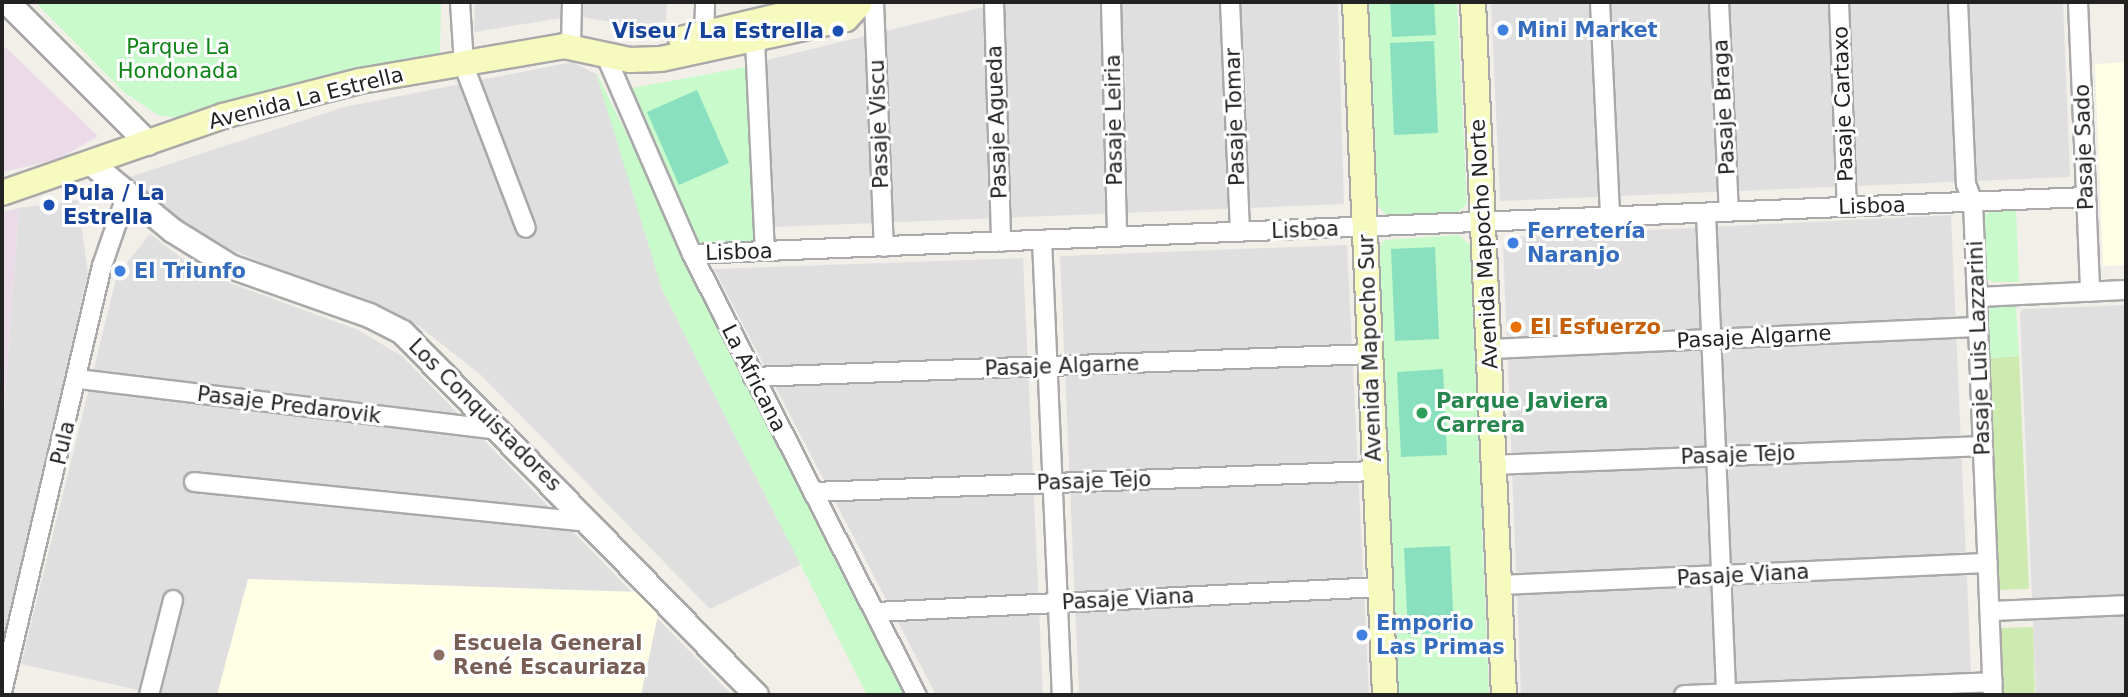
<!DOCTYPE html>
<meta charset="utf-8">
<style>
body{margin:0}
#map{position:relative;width:2128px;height:697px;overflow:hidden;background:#f2efe9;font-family:"DejaVu Sans",sans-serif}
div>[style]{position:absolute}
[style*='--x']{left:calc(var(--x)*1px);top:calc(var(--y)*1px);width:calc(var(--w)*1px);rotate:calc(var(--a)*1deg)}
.residential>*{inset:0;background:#e0dfdf}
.industrial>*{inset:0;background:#ebdbe8}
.education>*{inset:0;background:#ffffe5}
.grass>*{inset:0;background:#cdebb0}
.park>*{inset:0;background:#c8facc}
.pitch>*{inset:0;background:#88e0be}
.roads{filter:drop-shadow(2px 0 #a9a9a9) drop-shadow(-2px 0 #a9a9a9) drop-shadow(0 2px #a9a9a9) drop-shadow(0 -2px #a9a9a9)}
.minor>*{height:18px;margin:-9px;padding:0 9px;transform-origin:9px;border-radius:9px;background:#fff}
.tertiary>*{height:23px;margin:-11.5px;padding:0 11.5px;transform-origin:11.5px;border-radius:11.5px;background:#fff}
.secondary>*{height:24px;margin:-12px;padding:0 12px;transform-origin:12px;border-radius:12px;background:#f7fabf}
.dots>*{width:19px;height:19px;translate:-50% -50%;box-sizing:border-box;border:4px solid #fff;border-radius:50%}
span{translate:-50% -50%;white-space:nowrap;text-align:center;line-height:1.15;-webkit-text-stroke:6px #fff;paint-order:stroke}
.shop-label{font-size:21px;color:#366cbe;font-weight:700}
.left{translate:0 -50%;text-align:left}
.transit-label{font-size:21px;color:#164399;font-weight:700}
.right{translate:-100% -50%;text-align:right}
.park-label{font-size:21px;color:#0c8416}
.street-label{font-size:21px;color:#222}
.food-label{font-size:21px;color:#c56008;font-weight:700}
.leisure-label{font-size:21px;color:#27864d;font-weight:700}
.education-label{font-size:21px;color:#785e54;font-weight:700}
.frame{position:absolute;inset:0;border:4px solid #222;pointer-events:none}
</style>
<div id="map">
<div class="residential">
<i style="clip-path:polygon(475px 2px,667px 2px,666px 21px,634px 26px,575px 16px,474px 32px)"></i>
<i style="clip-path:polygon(1004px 2px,1338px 2px,1344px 204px,775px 227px,767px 60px)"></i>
<i style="clip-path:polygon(1491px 2px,2063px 2px,2070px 177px,1500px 201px)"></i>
<i style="clip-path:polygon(572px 62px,598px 75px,665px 284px,804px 563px,710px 609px,482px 376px,419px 326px,217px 244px,171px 213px,130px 177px,344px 107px)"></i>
<i style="clip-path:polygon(78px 200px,88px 273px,2px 650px,2px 437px,19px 208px)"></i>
<i style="clip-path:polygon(1951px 215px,1972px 695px,1521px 695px,1503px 243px,1510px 237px)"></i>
<i style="clip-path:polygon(150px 234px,200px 272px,358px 330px,402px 356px,732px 695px,161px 695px,21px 664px,117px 275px)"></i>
<i style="clip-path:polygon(1347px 245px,1369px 695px,1079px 695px,1060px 256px)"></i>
<i style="clip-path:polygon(1023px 258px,1043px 695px,936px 695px,714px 269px)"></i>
<i style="clip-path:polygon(2126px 305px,2126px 695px,2036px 695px,2020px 314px,2023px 309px)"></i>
</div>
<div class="industrial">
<i style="clip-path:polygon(2px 44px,98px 136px,59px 159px,2px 172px)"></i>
<i style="clip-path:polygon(19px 208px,2px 437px,2px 212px)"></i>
</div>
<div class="education">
<i style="clip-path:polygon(2126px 62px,2126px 265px,2103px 266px,2095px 64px)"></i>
<i style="clip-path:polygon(248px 579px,639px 592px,658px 615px,641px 695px,217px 695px)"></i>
</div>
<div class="grass">
<i style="clip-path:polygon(2019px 356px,2029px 589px,1998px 590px,1987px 358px)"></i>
<i style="clip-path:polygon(2033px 627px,2035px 695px,2001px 695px,1999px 628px)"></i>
</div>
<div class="park">
<i style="clip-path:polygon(35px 2px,441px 2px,440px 57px,180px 118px,158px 115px,125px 93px)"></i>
<i style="clip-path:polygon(1369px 2px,1457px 2px,1467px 204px,1457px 213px,1386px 215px,1373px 199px)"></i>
<i style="clip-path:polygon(746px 67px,756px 242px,700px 247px,627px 89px)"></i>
<i style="clip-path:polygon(595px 70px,861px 610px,908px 695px,867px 695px,734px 434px,662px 289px)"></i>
<i style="clip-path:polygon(2016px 210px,2019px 282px,1993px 282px,1984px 278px,1982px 217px,1991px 211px)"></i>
<i style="clip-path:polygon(1458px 235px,1470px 245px,1489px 695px,1396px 695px,1375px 255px,1384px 240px)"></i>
<i style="clip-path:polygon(2016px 304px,2019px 356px,1987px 358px,1984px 314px,1994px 305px)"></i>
</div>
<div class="pitch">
<i style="clip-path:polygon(1390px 2px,1434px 2px,1436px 35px,1392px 37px)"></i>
<i style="clip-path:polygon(1434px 41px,1438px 133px,1394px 135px,1390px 43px)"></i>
<i style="clip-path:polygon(697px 90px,729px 163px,679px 185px,647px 112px)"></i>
<i style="clip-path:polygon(1435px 247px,1439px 339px,1395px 341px,1391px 249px)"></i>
<i style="clip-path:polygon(1443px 369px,1447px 455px,1401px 457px,1397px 372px)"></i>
<i style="clip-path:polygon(1450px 546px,1454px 632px,1408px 634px,1404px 548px)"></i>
</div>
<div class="roads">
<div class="minor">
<i style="--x:460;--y:2;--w:64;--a:86.4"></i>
<i style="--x:464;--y:66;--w:173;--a:69.1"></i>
<i style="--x:874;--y:2;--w:245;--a:87.7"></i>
<i style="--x:994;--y:2;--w:240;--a:88.3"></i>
<i style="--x:1111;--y:2;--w:235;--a:88.5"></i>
<i style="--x:1230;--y:2;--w:230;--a:87.5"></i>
<i style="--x:1600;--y:2;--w:215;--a:87.3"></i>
<i style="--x:1719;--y:2;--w:210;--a:87.3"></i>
<i style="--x:1839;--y:2;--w:205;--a:87.8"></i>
<i style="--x:1958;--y:2;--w:182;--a:87.5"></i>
<i style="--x:1966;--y:184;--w:19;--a:69"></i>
<i style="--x:1973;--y:202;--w:493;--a:87.7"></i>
<i style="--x:2078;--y:2;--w:290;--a:87.6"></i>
<i style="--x:704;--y:35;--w:33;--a:-88"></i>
<i style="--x:755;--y:41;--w:210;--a:87.3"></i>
<i style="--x:571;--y:46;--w:44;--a:-88.7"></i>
<i style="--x:605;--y:54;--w:218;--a:66.5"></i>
<i style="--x:692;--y:254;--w:495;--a:63"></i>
<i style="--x:1706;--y:213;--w:482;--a:87.6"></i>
<i style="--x:1042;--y:240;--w:455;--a:87.5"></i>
<i style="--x:692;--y:254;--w:1395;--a:-2.34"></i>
<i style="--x:1977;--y:297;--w:149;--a:-2.7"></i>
<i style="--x:1489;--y:349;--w:489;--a:-2.6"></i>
<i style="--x:753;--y:377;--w:618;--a:-2.13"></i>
<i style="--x:78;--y:379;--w:426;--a:6.9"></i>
<i style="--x:1493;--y:465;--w:490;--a:-2.2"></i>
<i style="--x:194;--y:482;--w:398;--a:5.8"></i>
<i style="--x:813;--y:492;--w:563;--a:-2.14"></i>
<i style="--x:1499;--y:585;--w:489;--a:-2.6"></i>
<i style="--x:1990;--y:611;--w:136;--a:-2.5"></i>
<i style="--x:876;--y:612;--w:505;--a:-2.84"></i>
<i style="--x:2;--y:692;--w:438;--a:-76.8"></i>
<i style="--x:102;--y:266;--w:76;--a:-70.9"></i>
<i style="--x:149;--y:695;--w:98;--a:-75.8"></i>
<i style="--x:1684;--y:695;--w:309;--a:-2.4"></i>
</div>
<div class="tertiary">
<i style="--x:7;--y:2;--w:199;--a:45"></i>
<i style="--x:92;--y:164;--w:104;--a:39.5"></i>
<i style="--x:172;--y:230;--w:68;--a:31.8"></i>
<i style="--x:230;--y:266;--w:147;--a:19.4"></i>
<i style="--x:369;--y:315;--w:37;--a:27"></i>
<i style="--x:402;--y:332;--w:507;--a:45.72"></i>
</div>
<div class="secondary">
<i style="--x:1355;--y:2;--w:694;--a:87.52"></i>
<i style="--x:1473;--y:2;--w:694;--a:87.44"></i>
<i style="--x:681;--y:39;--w:160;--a:-13.3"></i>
<i style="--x:2;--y:193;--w:234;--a:-19.2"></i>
<i style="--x:223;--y:116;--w:141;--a:-14.3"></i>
<i style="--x:360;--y:81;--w:207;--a:-9.7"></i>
<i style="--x:564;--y:46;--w:67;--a:12"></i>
<i style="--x:630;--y:60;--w:31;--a:-2"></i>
<i style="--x:661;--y:59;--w:189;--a:-12.2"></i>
<i style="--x:846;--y:19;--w:19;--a:-47"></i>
</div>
</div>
<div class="dots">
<i style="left:1503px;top:30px;background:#3f7fe0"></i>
<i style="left:838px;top:31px;background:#1a4fb4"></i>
<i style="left:49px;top:205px;background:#1a4fb4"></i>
<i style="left:1513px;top:243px;background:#3f7fe0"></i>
<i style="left:120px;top:271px;background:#3f7fe0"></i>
<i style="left:1516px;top:327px;background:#e8710a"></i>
<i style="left:1422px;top:413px;background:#2e9e5b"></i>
<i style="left:1362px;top:635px;background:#3f7fe0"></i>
<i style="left:439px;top:655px;background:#8d6e63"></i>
</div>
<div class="shop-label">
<span class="left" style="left:1517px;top:30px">Mini Market</span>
<span class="left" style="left:1527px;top:243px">Ferretería<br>Naranjo</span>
<span class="left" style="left:134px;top:271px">El Triunfo</span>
<span class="left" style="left:1376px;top:635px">Emporio<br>Las Primas</span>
</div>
<div class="transit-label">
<span class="right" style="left:824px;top:31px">Viseu / La Estrella</span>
<span class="left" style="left:63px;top:205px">Pula / La<br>Estrella</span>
</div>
<div class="park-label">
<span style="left:178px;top:59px">Parque La<br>Hondonada</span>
</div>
<div class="street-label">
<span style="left:306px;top:98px;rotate:-14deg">Avenida La Estrella</span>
<span style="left:1843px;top:104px;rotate:-92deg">Pasaje Cartaxo</span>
<span style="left:1724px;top:107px;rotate:-93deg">Pasaje Braga</span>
<span style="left:1235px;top:117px;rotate:-92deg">Pasaje Tomar</span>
<span style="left:1114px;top:120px;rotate:-91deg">Pasaje Leiria</span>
<span style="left:997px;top:122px;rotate:-92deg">Pasaje Agueda</span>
<span style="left:879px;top:124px;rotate:-92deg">Pasaje Viscu</span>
<span style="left:2084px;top:147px;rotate:-92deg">Pasaje Sado</span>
<span style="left:1872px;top:206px;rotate:-2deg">Lisboa</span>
<span style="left:1305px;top:230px;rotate:-2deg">Lisboa</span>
<span style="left:1484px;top:244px;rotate:-93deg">Avenida Mapocho Norte</span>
<span style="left:739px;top:252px;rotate:-2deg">Lisboa</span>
<span style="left:1754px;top:337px;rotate:-3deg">Pasaje Algarne</span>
<span style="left:1370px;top:348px;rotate:-92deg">Avenida Mapocho Sur</span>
<span style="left:1979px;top:348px;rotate:-92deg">Pasaje Luis Lazzarini</span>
<span style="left:1062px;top:366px;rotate:-2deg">Pasaje Algarne</span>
<span style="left:754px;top:378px;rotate:63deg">La Africana</span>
<span style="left:289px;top:405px;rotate:7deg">Pasaje Predarovik</span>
<span style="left:485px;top:415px;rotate:45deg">Los Conquistadores</span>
<span style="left:63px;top:443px;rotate:-77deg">Pula</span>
<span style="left:1738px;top:455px;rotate:-2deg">Pasaje Tejo</span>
<span style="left:1094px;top:481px;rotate:-2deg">Pasaje Tejo</span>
<span style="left:1743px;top:575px;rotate:-3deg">Pasaje Viana</span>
<span style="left:1128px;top:599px;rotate:-3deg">Pasaje Viana</span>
</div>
<div class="food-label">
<span class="left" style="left:1530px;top:327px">El Esfuerzo</span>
</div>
<div class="leisure-label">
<span class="left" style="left:1436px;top:413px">Parque Javiera<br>Carrera</span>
</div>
<div class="education-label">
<span class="left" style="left:453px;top:655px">Escuela General<br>René Escauriaza</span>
</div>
<div class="frame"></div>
</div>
